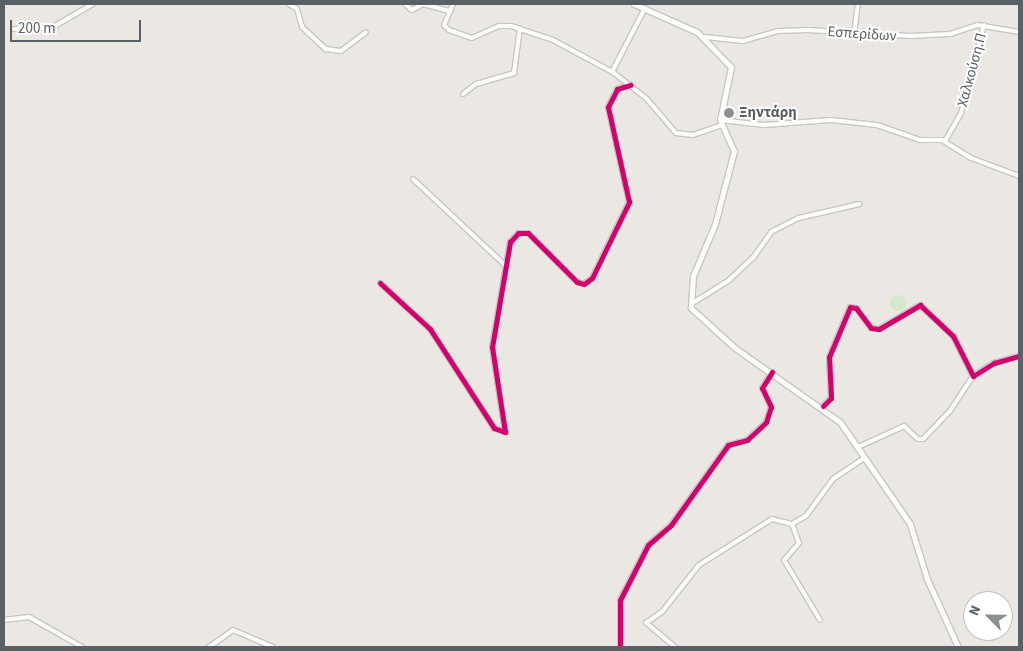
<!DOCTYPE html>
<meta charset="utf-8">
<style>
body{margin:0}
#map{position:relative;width:1023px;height:651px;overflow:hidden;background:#ebe8e4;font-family:"Source Sans 3",sans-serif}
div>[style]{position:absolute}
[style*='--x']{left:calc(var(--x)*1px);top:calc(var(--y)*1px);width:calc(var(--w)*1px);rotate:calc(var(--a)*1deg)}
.green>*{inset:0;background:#d5e8cd}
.round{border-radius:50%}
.roads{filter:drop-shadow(1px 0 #c6c6c5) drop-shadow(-1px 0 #c6c6c5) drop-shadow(0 1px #c6c6c5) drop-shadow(0 -1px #c6c6c5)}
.street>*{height:4px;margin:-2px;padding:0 2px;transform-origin:2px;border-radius:2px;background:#fcfcfb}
.secondary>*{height:5px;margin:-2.5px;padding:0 2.5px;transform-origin:2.5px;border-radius:2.5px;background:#fcfcfb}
.cycleway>*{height:5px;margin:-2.5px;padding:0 2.5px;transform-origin:2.5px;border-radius:2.5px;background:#d6006c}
.dots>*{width:14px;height:14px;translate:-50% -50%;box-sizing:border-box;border:2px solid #fff;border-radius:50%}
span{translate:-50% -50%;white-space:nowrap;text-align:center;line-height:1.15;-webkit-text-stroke:4px #fff;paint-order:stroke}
.street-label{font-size:15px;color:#5a6064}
.poi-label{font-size:15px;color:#5a6064;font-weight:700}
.left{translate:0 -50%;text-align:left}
.frame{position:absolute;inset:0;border:5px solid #5a6064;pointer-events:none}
.north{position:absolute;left:963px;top:591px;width:50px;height:50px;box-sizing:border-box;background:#fff;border:1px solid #bdbfc1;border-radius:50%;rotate:293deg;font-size:14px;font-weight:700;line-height:20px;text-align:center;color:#5a6064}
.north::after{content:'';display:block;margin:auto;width:18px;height:22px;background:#8d9091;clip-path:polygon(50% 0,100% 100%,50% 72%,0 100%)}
.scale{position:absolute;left:10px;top:20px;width:131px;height:22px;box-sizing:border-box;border:2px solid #5a6064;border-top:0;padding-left:6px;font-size:15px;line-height:18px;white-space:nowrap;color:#5a6064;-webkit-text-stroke:4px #fff;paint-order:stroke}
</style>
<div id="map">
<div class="green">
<i class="round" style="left:890px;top:295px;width:16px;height:16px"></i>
</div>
<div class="roads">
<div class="street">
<i style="--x:289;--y:4;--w:9;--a:32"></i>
<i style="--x:297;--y:9;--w:19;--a:74"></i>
<i style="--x:302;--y:27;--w:33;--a:43"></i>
<i style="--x:326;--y:49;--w:15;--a:8"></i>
<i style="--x:341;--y:51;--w:31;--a:-37"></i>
<i style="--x:405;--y:4;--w:9;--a:41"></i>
<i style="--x:412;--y:10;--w:13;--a:-29"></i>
<i style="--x:423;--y:4;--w:27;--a:15"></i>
<i style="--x:453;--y:4;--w:23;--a:113"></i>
<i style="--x:444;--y:25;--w:7;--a:45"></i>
<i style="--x:449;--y:30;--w:24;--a:19"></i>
<i style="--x:472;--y:38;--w:30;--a:-24"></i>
<i style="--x:499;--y:26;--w:12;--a:0"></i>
<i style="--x:511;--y:26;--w:44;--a:18.4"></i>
<i style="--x:553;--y:40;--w:69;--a:28.4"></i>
<i style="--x:614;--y:73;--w:42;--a:38.2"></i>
<i style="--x:647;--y:99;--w:45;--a:49.5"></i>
<i style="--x:676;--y:133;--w:17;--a:7"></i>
<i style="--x:693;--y:135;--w:31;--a:-19"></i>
<i style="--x:14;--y:29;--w:39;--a:-3"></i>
<i style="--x:53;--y:27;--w:46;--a:-29.9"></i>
<i style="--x:854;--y:35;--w:31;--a:-83"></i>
<i style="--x:705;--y:37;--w:38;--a:6"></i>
<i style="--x:743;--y:41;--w:36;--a:-16"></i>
<i style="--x:778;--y:31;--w:29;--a:-2"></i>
<i style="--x:807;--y:30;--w:104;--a:3.3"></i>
<i style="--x:911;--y:36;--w:39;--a:-3"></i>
<i style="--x:950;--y:34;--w:28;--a:-18"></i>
<i style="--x:977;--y:25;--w:43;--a:9.5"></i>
<i style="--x:612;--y:72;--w:72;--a:-62.7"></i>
<i style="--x:463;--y:94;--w:16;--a:-38"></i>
<i style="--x:476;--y:84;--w:40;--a:-16"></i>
<i style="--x:514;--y:73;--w:45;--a:-82.4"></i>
<i style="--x:720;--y:120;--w:44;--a:6.5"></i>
<i style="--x:764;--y:125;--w:67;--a:-4.3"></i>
<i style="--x:831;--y:120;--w:46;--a:6.2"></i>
<i style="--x:877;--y:125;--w:46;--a:19.2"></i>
<i style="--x:920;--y:140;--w:22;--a:0"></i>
<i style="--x:942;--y:140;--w:34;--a:32"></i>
<i style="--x:971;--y:158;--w:51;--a:20.6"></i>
<i style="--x:945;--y:141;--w:32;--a:-60"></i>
<i style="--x:961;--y:113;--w:91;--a:-75.4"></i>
<i style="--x:413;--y:179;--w:127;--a:43.1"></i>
<i style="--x:380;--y:283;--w:68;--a:42.6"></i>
<i style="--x:430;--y:329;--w:118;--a:57.1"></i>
<i style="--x:494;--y:428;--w:12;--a:20"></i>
<i style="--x:505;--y:432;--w:86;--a:-98.7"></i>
<i style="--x:492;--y:347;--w:107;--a:-80.3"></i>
<i style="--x:510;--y:242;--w:12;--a:-48"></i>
<i style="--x:518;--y:233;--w:10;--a:0"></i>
<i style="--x:528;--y:233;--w:69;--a:45"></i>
<i style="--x:577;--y:282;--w:7;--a:16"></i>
<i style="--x:584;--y:284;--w:10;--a:-37"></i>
<i style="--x:592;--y:278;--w:85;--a:-64"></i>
<i style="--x:629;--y:202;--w:97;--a:-102.5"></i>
<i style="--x:608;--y:107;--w:20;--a:-63"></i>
<i style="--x:617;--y:89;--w:14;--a:-17"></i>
<i style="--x:691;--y:304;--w:44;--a:-31.9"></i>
<i style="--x:728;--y:281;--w:34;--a:-43"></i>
<i style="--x:753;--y:258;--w:32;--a:-55"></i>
<i style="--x:771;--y:232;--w:31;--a:-27"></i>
<i style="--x:799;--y:218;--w:62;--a:-13.1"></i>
<i style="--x:823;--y:406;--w:11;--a:-45"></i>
<i style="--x:831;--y:398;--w:41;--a:-92.8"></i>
<i style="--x:829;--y:357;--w:54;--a:-67.2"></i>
<i style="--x:850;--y:307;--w:6;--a:9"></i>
<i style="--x:856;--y:308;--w:25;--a:53"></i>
<i style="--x:871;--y:328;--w:8;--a:7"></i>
<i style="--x:879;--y:329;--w:48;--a:-30.3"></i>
<i style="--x:920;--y:305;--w:45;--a:43.2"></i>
<i style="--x:953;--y:336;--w:45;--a:63.4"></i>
<i style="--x:973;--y:376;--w:25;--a:-32"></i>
<i style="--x:994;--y:363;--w:26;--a:-16"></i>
<i style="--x:858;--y:447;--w:51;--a:-24.5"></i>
<i style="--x:904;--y:426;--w:19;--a:43"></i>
<i style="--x:918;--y:439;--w:5;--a:0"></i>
<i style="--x:923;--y:439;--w:39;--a:-46"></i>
<i style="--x:950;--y:411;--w:42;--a:-56.7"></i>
<i style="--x:792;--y:524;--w:20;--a:70"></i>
<i style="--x:799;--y:543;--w:23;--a:131"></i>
<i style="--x:784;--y:560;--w:70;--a:59"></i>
<i style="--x:4;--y:620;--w:25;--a:-7"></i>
<i style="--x:29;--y:617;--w:61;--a:29.5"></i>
<i style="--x:209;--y:647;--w:29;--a:-35"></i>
<i style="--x:233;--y:630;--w:43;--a:23"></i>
<i style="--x:620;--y:647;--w:47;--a:-90"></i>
<i style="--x:620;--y:600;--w:62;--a:-63"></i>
<i style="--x:648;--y:545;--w:30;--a:-41"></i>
<i style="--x:671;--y:525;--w:98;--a:-54.5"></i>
<i style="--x:728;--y:445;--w:20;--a:-15"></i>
<i style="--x:747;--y:440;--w:26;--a:-43"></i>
<i style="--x:766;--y:422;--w:16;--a:-72"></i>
<i style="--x:771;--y:407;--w:21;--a:-115"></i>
<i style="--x:762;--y:388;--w:19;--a:-58"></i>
<i style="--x:675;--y:647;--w:38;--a:-140"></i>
<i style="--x:646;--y:623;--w:19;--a:-35"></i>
<i style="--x:662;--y:612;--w:60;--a:-51.8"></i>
<i style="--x:699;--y:565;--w:86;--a:-32.2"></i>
<i style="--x:772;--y:519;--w:21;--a:14"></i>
<i style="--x:792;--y:524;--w:16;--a:-30"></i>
<i style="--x:806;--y:516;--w:46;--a:-53.9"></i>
<i style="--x:833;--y:479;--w:37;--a:-34"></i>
</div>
<div class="secondary">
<i style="--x:634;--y:4;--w:69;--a:24"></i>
<i style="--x:697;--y:32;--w:49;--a:45.8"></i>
<i style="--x:731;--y:67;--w:54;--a:101.7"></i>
<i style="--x:720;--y:120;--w:34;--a:66"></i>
<i style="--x:734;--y:151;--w:75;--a:104.6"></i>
<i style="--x:715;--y:224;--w:56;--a:112.9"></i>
<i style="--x:693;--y:276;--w:32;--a:94"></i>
<i style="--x:691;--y:308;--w:59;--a:42.3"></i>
<i style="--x:735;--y:348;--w:128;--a:35.2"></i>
<i style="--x:840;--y:422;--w:124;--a:55.5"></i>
<i style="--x:910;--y:524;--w:58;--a:72.8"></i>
<i style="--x:927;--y:579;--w:75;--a:65.5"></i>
</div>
</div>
<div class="cycleway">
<i style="--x:380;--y:283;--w:68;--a:42.6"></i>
<i style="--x:430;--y:329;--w:118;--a:57.1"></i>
<i style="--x:494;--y:428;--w:12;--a:20"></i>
<i style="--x:505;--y:432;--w:86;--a:-98.7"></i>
<i style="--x:492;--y:347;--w:107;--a:-80.3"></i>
<i style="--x:510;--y:242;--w:12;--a:-48"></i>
<i style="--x:518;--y:233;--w:10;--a:0"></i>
<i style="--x:528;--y:233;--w:69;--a:45"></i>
<i style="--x:577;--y:282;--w:7;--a:16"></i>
<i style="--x:584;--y:284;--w:10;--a:-37"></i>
<i style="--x:592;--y:278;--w:85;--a:-64"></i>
<i style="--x:629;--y:202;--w:97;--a:-102.5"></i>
<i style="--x:608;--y:107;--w:20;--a:-63"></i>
<i style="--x:617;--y:89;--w:14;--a:-17"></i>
<i style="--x:823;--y:406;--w:11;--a:-45"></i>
<i style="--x:831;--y:398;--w:41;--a:-92.8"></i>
<i style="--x:829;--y:357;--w:54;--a:-67.2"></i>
<i style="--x:850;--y:307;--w:6;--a:9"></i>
<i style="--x:856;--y:308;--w:25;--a:53"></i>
<i style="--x:871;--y:328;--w:8;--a:7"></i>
<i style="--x:879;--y:329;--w:48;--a:-30.3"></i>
<i style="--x:920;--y:305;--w:45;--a:43.2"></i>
<i style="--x:953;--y:336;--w:45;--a:63.4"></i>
<i style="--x:973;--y:376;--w:25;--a:-32"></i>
<i style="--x:994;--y:363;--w:26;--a:-16"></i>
<i style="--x:620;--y:647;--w:47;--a:-90"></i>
<i style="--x:620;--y:600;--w:62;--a:-63"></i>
<i style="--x:648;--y:545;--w:30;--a:-41"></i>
<i style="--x:671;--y:525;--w:98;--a:-54.5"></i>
<i style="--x:728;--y:445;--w:20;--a:-15"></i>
<i style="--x:747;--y:440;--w:26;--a:-43"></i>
<i style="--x:766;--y:422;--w:16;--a:-72"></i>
<i style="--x:771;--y:407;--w:21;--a:-115"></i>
<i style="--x:762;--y:388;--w:19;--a:-58"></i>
</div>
<div class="dots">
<i style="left:729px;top:113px;background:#8d9091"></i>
</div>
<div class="street-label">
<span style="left:862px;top:34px;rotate:4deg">Εσπερίδων</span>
<span style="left:972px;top:70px;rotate:-75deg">Χαλκούση.Π</span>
</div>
<div class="poi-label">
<span class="left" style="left:739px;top:113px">Ξηντάρη</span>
</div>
<div class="frame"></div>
<div class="north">N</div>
<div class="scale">200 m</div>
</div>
